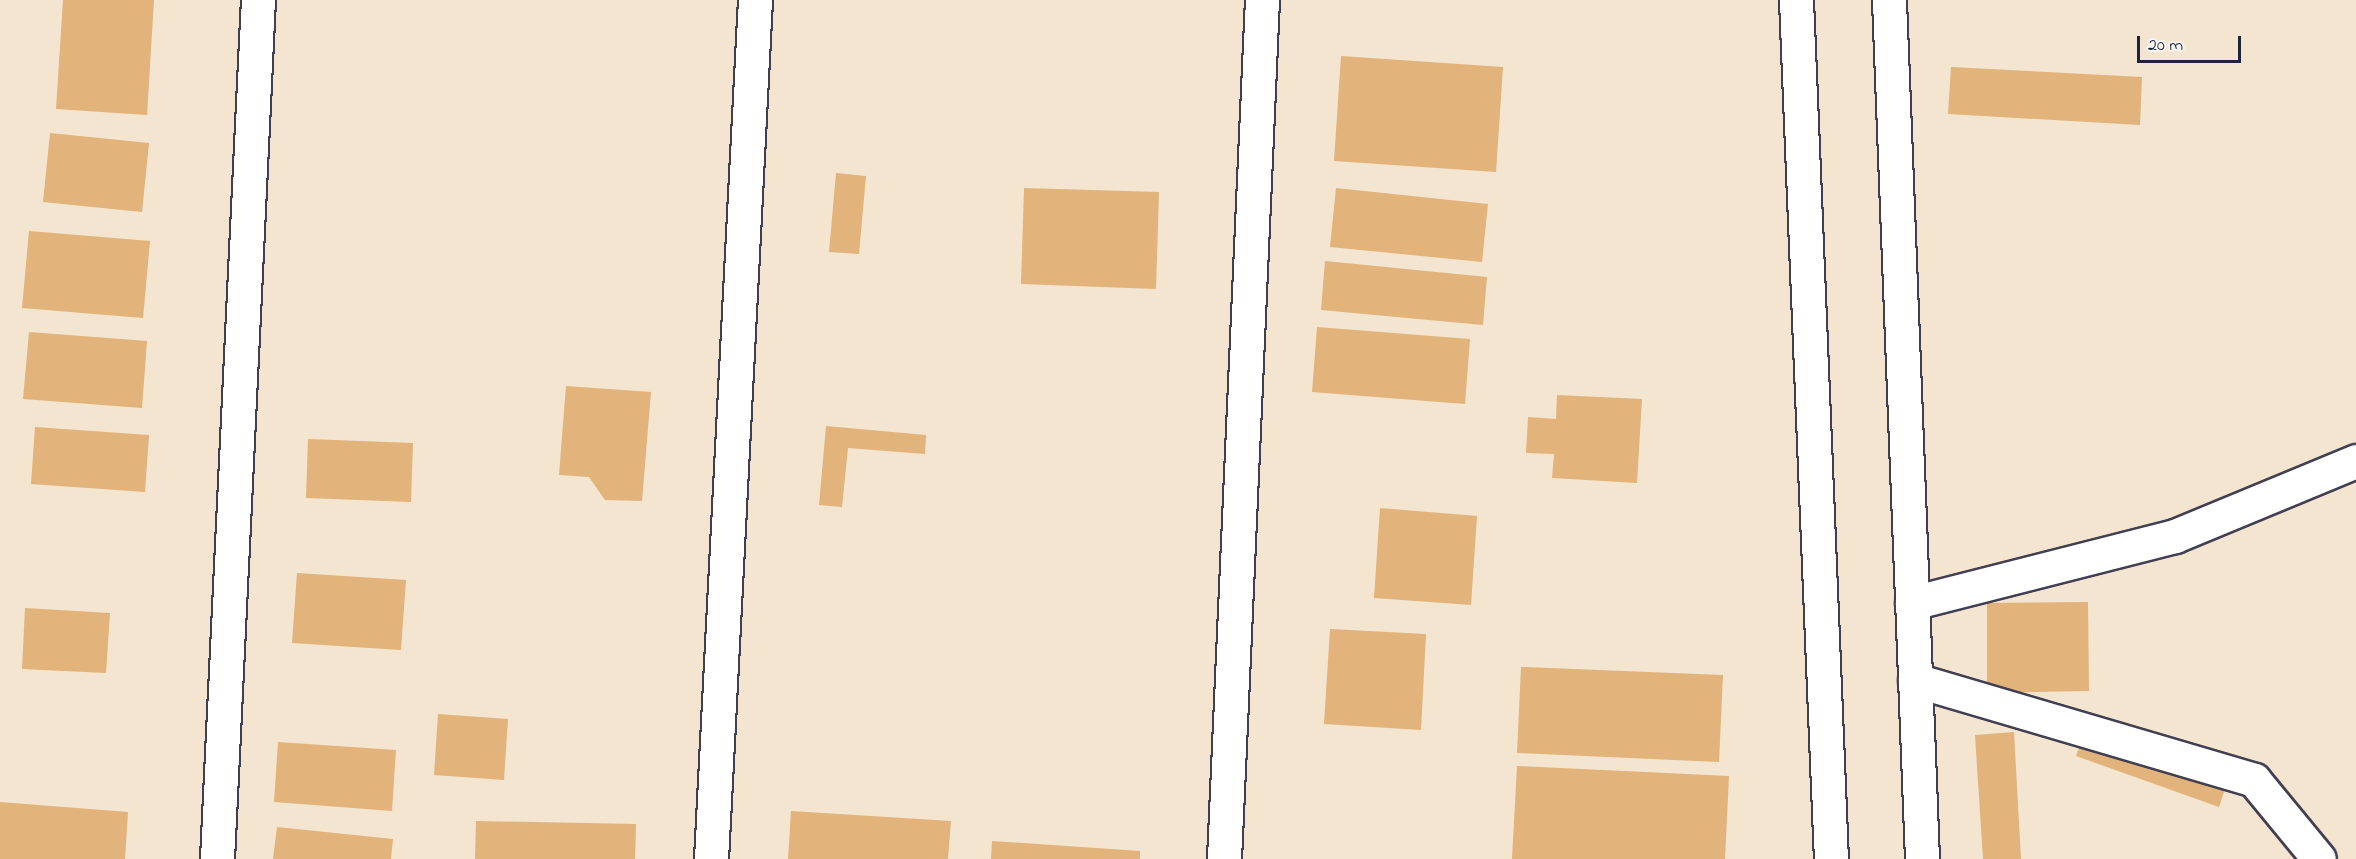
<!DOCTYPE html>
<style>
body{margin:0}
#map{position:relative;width:2356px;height:859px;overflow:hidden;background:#f3e5d0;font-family:"Indie Flower",sans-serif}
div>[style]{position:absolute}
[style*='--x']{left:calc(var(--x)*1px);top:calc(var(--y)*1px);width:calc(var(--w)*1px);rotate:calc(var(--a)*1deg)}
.building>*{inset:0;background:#e2b37a}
.roads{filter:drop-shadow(2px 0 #413f51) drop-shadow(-2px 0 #413f51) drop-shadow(0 2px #413f51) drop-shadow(0 -2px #413f51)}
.minor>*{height:33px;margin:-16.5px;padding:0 16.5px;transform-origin:16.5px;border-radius:16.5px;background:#fff}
span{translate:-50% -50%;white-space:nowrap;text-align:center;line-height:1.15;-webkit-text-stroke:4.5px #f6f6f2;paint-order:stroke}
.scale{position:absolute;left:2137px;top:36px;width:104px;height:27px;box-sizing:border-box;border:3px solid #22223b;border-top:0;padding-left:8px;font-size:18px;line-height:21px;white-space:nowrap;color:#22223b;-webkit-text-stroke:4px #f6f6f2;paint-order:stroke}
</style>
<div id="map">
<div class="building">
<i style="clip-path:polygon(63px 0,154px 0,147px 115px,56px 109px)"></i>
<i style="clip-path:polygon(1341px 56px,1503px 67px,1496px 172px,1334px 161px)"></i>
<i style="clip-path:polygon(1951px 67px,2142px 77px,2140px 125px,1948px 114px)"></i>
<i style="clip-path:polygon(50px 133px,149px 143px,142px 212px,43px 202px)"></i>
<i style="clip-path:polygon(836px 173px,866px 176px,859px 254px,829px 252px)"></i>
<i style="clip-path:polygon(1024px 188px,1159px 192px,1156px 289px,1021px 284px)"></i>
<i style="clip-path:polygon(1336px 188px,1488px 204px,1482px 262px,1330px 247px)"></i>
<i style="clip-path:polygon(29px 231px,150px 241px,143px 318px,22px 308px)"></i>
<i style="clip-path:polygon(1325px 261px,1487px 277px,1483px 325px,1321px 310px)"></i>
<i style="clip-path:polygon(1317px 327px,1470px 339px,1465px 404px,1312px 392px)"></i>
<i style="clip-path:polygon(29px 332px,147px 341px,142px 408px,23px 399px)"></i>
<i style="clip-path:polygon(566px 386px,651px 392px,642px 501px,605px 500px,589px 477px,559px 475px)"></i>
<i style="clip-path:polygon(1557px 395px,1642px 399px,1637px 483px,1552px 478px,1554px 454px,1526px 453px,1528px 417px,1556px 419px)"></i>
<i style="clip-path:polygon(826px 426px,926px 435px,925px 454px,848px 448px,842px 507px,819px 505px)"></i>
<i style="clip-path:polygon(35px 427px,149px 435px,145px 492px,31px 484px)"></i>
<i style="clip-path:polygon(308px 439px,413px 443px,411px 502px,306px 498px)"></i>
<i style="clip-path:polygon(1380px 508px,1477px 516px,1471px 605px,1374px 598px)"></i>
<i style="clip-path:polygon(297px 573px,406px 580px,401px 650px,292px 643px)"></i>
<i style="clip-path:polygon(2088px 602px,2089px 691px,1987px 693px,1987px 603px)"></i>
<i style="clip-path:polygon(25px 608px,110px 613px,106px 673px,22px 669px)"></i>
<i style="clip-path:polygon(1330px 629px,1426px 634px,1421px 730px,1324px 724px)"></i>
<i style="clip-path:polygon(1521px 667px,1723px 675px,1719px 762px,1517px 753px)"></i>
<i style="clip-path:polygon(438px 714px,508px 719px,504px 780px,434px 775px)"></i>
<i style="clip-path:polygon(2014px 732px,2021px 859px,1983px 859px,1975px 735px)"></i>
<i style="clip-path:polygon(2085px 732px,2227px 783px,2219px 807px,2076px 756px)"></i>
<i style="clip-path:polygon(278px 742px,396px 750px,392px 811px,274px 802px)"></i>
<i style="clip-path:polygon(1517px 766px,1729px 776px,1725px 859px,1512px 859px)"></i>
<i style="clip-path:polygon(0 802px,128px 812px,125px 859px,0 859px)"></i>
<i style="clip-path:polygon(791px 811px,951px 821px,948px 859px,788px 859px)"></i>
<i style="clip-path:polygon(476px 821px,636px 824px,635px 859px,475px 859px)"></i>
<i style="clip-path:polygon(277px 827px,393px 839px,391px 859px,273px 859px)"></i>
<i style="clip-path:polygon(992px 841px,1140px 851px,1140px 859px,991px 859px)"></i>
</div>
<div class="roads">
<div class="minor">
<i style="--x:1796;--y:0;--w:860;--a:87.67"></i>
<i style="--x:1889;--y:0;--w:860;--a:87.8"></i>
<i style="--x:1912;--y:603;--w:271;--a:-14.3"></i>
<i style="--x:2175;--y:536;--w:196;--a:-22.5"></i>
<i style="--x:1915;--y:680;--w:353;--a:16.4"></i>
<i style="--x:2254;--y:780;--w:102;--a:50.6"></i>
<i style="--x:217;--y:859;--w:860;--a:-87.27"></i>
<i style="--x:711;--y:859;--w:860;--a:-87.07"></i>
<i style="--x:1224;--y:859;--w:860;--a:-87.47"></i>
</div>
</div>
<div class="scale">20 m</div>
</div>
